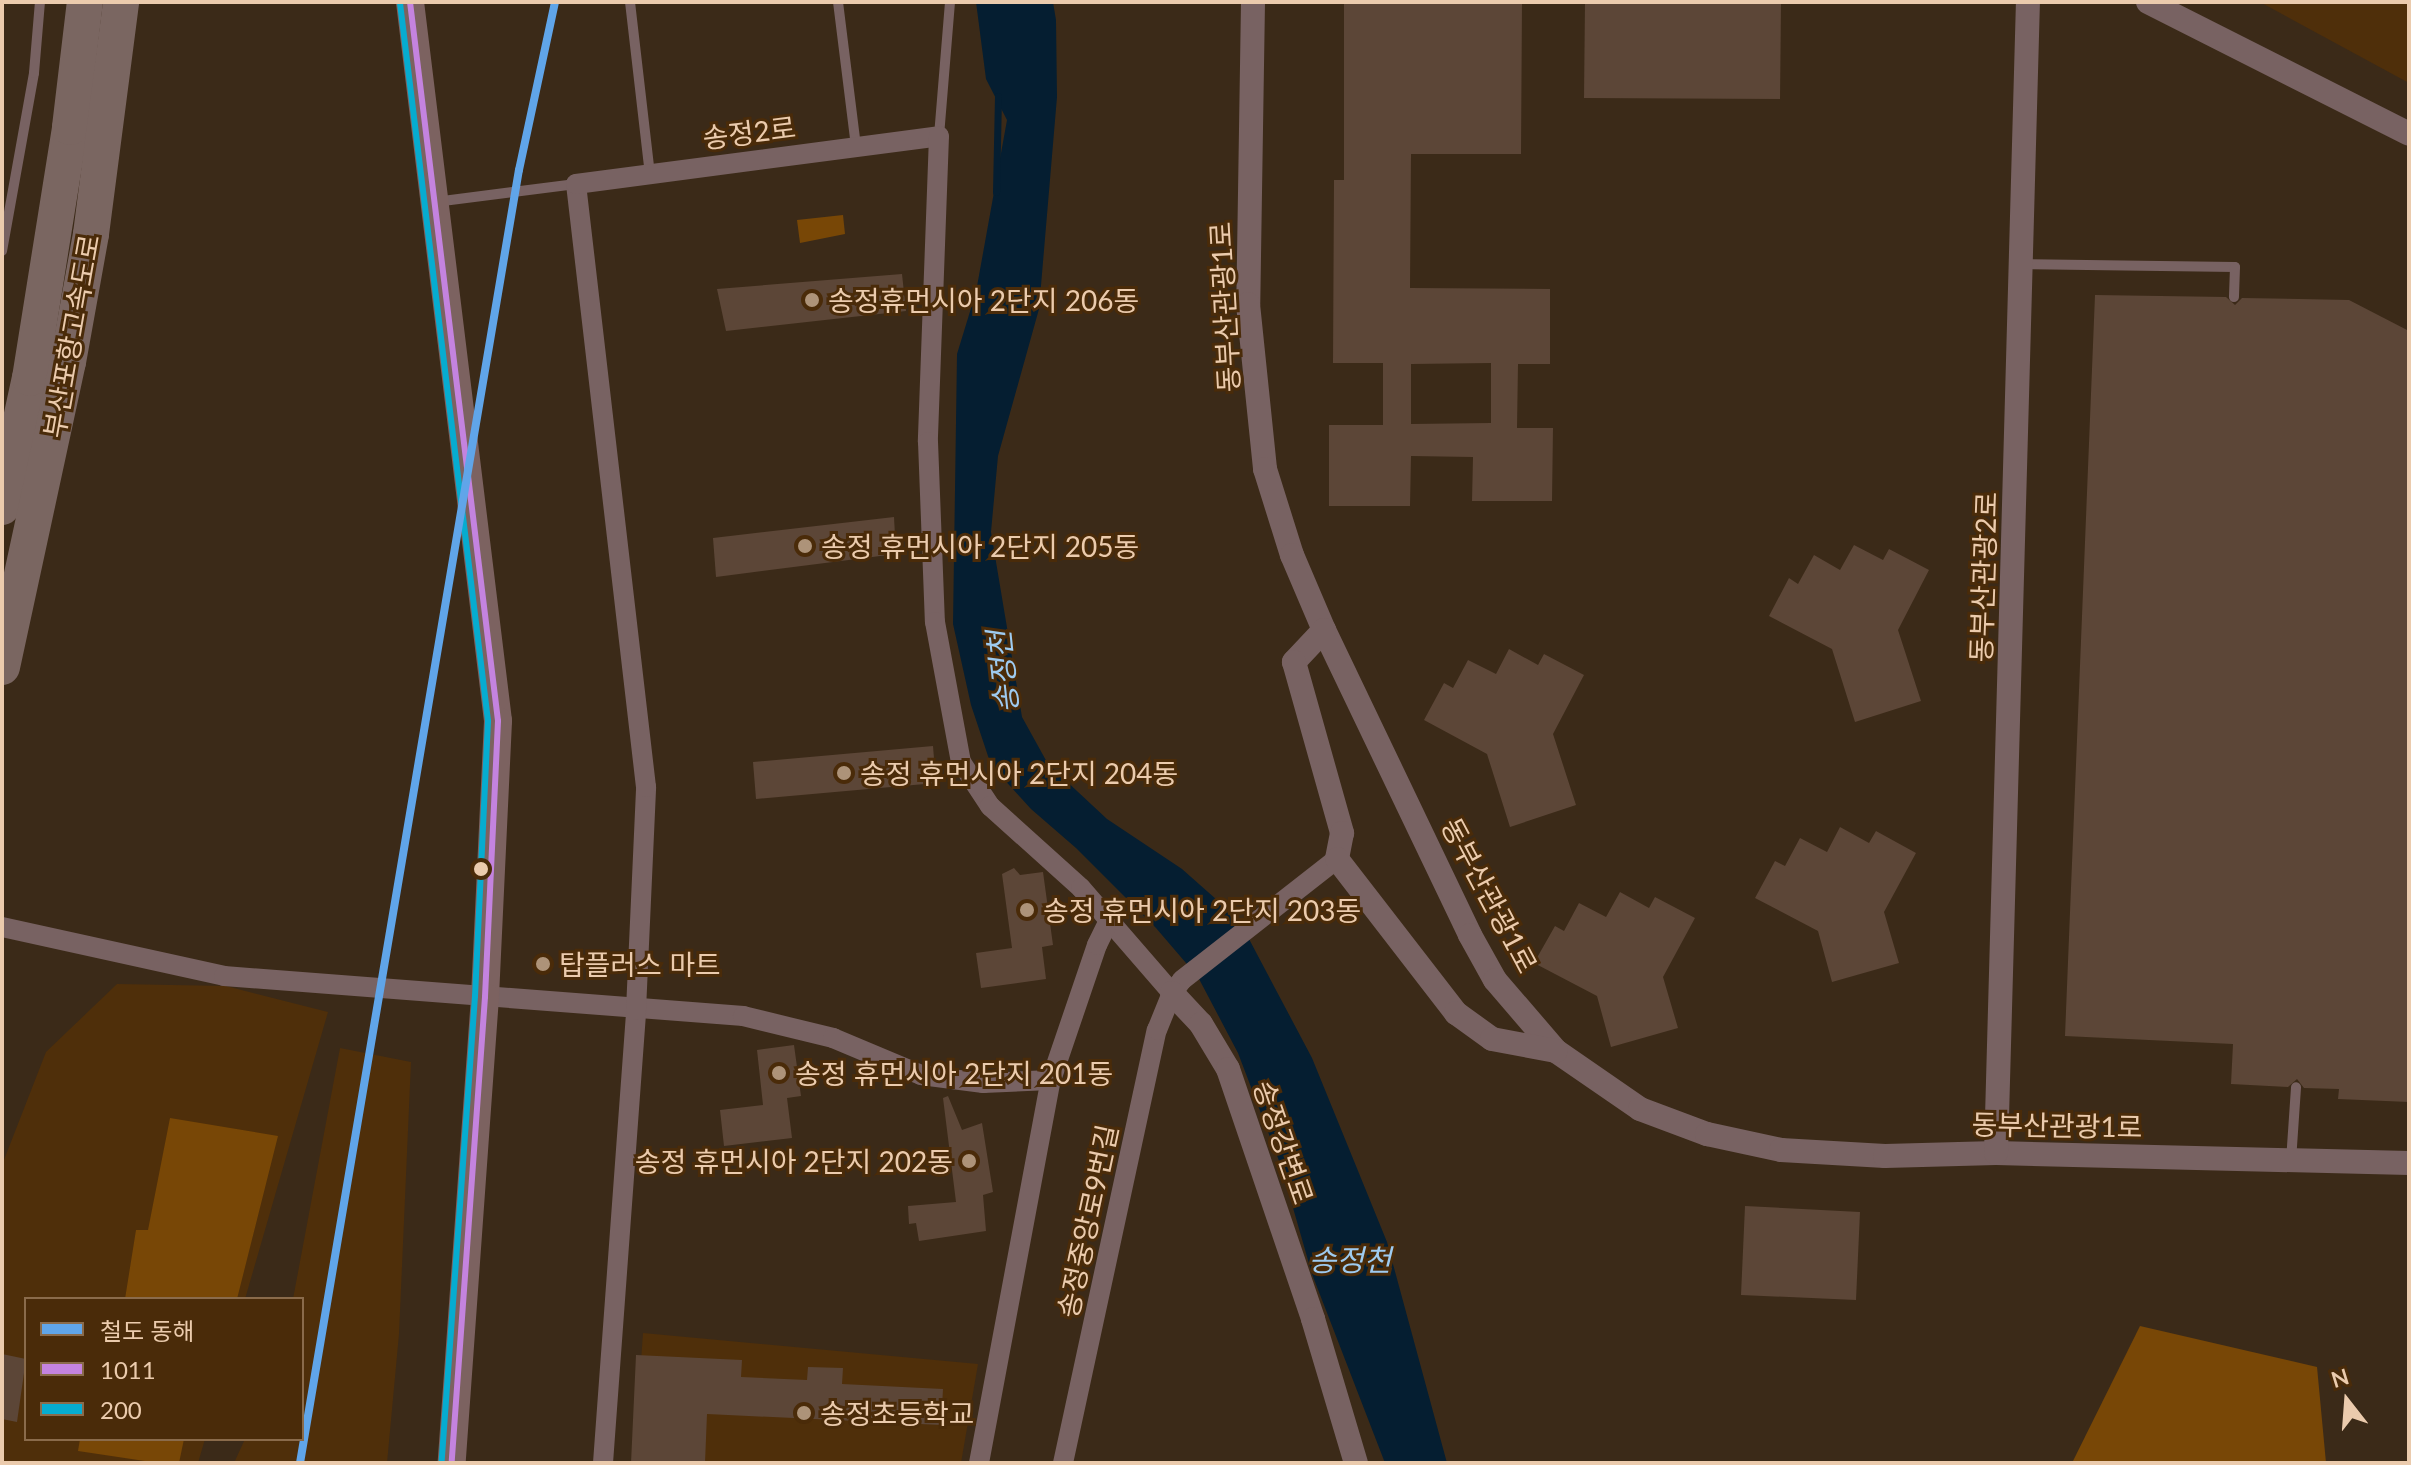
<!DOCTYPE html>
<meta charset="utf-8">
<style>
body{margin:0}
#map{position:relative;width:2411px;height:1465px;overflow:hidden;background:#3b2a18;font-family:Lato,"Noto Sans KR",sans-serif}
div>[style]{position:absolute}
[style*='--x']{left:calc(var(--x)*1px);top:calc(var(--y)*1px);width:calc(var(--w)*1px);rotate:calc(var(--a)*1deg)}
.built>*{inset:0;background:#4f2f0a}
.green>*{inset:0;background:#784706}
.water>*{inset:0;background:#051e31}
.stream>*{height:7px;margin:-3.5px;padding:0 3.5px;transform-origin:3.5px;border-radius:3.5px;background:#051e31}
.building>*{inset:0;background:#5c4637}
.service>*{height:10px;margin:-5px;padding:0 5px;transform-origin:5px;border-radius:5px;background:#786262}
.minor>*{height:20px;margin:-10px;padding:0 10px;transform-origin:10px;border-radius:10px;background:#786262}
.tertiary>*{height:24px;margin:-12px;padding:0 12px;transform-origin:12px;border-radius:12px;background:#786262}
.secondary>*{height:28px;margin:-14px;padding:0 14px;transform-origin:14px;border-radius:14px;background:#7c6260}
.motorway>*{height:36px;margin:-18px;padding:0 18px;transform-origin:18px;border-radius:18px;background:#7a6661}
.bus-1>*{height:6px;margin:-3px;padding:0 3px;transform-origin:3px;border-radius:3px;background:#c483df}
.bus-2>*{height:6px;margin:-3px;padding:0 3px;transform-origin:3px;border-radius:3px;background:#06acd0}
.rail-1>*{height:8px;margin:-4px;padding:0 4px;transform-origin:4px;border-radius:4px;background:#60a5e9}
.dots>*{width:22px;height:22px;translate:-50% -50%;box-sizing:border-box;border:4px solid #4a2b09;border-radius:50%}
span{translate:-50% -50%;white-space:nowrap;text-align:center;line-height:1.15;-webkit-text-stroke:6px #4a2b09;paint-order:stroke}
.street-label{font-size:28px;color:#ebcbad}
.poi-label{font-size:28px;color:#ebcbad}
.left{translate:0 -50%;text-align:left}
.right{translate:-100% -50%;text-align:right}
.water-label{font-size:30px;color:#9ecbf0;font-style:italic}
.frame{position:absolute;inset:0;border:4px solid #ebcbad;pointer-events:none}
.legend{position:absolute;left:24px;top:1297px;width:280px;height:144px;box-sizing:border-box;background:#4a2b09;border:2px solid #8a6b4b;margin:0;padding:10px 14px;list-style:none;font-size:24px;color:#ebcbad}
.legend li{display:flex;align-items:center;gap:16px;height:40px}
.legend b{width:40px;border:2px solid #8a6b4b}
.north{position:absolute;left:2307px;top:1361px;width:80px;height:80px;-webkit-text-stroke:6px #4a2b09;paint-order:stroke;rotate:343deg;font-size:22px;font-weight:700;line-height:32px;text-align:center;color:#ebcbad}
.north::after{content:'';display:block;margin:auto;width:28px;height:36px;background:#ebcbad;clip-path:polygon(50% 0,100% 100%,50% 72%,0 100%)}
</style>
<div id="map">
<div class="built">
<i style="clip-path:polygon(2260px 2px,2409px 2px,2409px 83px)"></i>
<i style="clip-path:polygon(117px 984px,226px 986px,328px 1012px,245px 1299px,26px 1299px,26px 1439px,205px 1439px,198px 1463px,2px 1463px,2px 1165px,46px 1052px)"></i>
<i style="clip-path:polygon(340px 1048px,411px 1062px,399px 1334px,387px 1463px,234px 1463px,245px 1439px,302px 1439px,302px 1299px,293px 1299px)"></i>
<i style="clip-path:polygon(643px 1333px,978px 1364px,961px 1463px,634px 1463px)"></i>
</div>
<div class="green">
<i style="clip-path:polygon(843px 215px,845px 234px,800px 243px,797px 220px)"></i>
<i style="clip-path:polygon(170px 1118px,278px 1136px,237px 1299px,125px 1299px,136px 1230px,148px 1230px)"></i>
<i style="clip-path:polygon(2140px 1326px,2317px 1367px,2326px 1463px,2072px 1463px)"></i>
<i style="clip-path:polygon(80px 1439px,184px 1439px,179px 1463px,158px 1463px,78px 1451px)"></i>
</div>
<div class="water">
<i style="clip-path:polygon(976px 2px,1053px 2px,1056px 20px,1057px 97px,1039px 309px,998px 456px,991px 532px,1022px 717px,1048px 764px,1107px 819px,1182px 869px,1217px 900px,1249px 939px,1312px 1058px,1387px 1242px,1447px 1463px,1385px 1463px,1312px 1274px,1281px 1166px,1238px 1053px,1198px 977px,1156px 928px,1076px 848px,1031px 809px,991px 765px,971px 705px,953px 624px,957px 354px,976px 292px,1007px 120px,986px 79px)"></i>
</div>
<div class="stream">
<i style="--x:996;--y:192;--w:96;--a:-88.8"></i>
</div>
<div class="building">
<i style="clip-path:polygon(evenodd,1344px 2px,1522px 2px,1521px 154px,1411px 154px,1410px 288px,1550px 289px,1550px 364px,1518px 364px,1517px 428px,1553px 428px,1552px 501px,1472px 501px,1473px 457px,1411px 456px,1410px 506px,1329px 506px,1329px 425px,1383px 425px,1383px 363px,1333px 363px,1334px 180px,1344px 180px,1344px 2px,1491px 363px,1491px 423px,1411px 424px,1411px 364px,1491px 363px)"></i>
<i style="clip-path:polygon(1585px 3px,1781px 4px,1780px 99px,1584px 98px)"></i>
<i style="clip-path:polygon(902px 274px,906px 311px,726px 331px,717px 289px)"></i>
<i style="clip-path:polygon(2095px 295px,2226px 297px,2235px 305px,2242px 298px,2349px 300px,2409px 331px,2409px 1102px,2338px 1099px,2339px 1089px,2304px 1088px,2297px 1079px,2288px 1087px,2231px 1084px,2233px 1044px,2065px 1036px)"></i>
<i style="clip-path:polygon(894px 517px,896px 554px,716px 577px,713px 538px)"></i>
<i style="clip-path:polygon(1854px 545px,1883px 560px,1889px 549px,1929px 570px,1898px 630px,1921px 701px,1855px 722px,1832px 649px,1769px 616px,1789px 578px,1798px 584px,1814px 555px,1840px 570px)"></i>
<i style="clip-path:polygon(1509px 649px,1538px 665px,1544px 654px,1584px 675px,1553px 734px,1576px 805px,1510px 827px,1487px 754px,1424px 720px,1444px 683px,1453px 688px,1468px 660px,1496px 674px)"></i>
<i style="clip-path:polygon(933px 746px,936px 783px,756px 799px,753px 762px)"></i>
<i style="clip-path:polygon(1840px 827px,1869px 843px,1876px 831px,1916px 853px,1884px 912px,1899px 963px,1832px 982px,1818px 931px,1755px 898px,1775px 861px,1785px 866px,1800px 838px,1827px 852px)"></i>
<i style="clip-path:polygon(1014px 868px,1020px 875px,1043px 872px,1053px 945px,1042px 947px,1046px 979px,981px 988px,976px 953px,1012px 948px,1002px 874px)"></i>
<i style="clip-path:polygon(1620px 892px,1649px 908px,1655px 897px,1695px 918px,1663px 977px,1678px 1028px,1611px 1047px,1597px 996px,1534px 963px,1555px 926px,1564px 931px,1579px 903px,1606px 917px)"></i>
<i style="clip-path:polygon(794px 1045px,801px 1096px,787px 1098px,792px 1138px,724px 1146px,720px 1110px,763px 1105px,757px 1050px)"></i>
<i style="clip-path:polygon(948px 1096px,962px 1130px,982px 1123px,993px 1192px,983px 1195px,986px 1231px,919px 1241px,916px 1223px,909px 1224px,908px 1206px,956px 1202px,943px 1098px)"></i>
<i style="clip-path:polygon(1745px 1206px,1860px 1212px,1856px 1300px,1741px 1295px)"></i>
<i style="clip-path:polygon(2px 1354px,26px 1359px,17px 1422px,2px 1419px)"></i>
<i style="clip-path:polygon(636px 1355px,742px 1360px,741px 1377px,807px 1380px,808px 1367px,843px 1368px,842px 1384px,943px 1389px,941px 1425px,707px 1414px,705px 1463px,631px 1463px)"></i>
</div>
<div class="service">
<i style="--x:630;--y:2;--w:173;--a:83.4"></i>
<i style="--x:838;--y:2;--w:146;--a:82.9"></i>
<i style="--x:939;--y:136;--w:134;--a:-85.3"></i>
<i style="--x:435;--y:202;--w:142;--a:-7.3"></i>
<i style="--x:2;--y:251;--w:181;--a:-79.8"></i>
<i style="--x:34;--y:73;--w:71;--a:-85.2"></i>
<i style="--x:2022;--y:264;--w:213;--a:0.8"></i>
<i style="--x:2235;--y:267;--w:30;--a:92"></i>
<i style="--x:2291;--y:1161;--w:74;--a:-86.1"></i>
</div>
<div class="minor">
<i style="--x:2;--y:927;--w:227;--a:12.4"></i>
<i style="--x:224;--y:976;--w:521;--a:4.41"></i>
<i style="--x:743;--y:1016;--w:93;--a:13.7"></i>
<i style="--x:833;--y:1038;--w:95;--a:22.8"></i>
<i style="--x:921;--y:1075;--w:63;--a:7.4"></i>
<i style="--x:983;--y:1083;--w:68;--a:-2.5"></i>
<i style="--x:603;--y:1463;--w:454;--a:-85.8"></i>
<i style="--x:636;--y:1010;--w:223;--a:-87.4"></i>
<i style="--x:646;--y:787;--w:607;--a:-96.62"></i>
<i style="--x:576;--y:184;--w:366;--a:-7.5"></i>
<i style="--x:939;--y:136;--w:306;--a:92.1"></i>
<i style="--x:928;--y:442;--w:180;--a:87.8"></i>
<i style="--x:935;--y:622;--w:142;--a:79.5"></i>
<i style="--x:961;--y:762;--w:53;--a:56.6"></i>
<i style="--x:990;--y:806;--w:122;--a:42"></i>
<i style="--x:1081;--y:888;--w:139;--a:49.1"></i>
<i style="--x:979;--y:1463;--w:390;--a:-79.4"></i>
<i style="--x:1051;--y:1080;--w:143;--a:-71.2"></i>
<i style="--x:1097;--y:945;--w:28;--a:-64"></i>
<i style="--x:1063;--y:1463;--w:443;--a:-77.8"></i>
<i style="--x:1157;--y:1030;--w:40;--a:-68"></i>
<i style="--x:1172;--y:993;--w:16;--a:-52"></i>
<i style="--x:1182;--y:980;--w:197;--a:-38"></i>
</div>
<div class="tertiary">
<i style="--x:1253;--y:2;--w:302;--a:90.9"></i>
<i style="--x:1248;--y:304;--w:166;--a:84.1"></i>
<i style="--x:1265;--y:469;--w:90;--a:72.6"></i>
<i style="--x:1292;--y:555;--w:82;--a:66.9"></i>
<i style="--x:1324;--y:630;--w:338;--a:64.4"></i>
<i style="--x:1470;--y:935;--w:51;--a:60.9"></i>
<i style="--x:1495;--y:980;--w:94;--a:49.3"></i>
<i style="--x:1556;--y:1051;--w:102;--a:34.6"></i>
<i style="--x:1640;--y:1109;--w:72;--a:20.5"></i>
<i style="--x:1707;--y:1134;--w:76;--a:12.2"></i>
<i style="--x:1781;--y:1150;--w:104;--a:3.3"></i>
<i style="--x:1885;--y:1156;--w:111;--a:-1.5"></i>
<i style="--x:1996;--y:1153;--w:413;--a:1.4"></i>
<i style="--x:2148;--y:2;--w:292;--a:26.8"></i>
<i style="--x:1324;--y:630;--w:44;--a:133.2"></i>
<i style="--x:1294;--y:662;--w:178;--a:74.3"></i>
<i style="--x:1342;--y:833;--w:26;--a:101"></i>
<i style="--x:1337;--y:859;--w:195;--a:52.3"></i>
<i style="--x:1456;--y:1013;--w:44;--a:35.8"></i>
<i style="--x:1492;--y:1039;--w:65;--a:10.6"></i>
<i style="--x:1172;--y:993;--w:42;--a:46.9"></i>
<i style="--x:1201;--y:1024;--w:52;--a:59"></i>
<i style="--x:1228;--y:1069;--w:264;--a:71.2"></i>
<i style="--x:1313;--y:1319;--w:150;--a:73.4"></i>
<i style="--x:1996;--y:1153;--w:1151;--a:-88.41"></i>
</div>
<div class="secondary">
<i style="--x:410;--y:2;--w:724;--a:83.02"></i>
<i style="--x:498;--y:721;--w:276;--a:92.7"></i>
<i style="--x:485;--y:997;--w:467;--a:94.1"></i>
</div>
<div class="motorway">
<i style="--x:2;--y:507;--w:132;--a:-77.8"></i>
<i style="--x:30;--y:378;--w:254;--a:-80.9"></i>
<i style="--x:70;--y:127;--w:126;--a:-83.2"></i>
<i style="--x:2;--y:667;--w:312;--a:-77.8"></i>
<i style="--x:68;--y:362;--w:130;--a:-79.8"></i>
<i style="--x:91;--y:234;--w:234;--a:-82.6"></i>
</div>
<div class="bus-1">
<i style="--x:410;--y:2;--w:724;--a:83.02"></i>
<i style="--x:498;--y:721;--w:276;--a:92.7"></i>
<i style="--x:485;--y:997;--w:467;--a:94.1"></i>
</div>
<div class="bus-2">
<i style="--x:400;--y:3;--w:723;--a:83.01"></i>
<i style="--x:488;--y:721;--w:275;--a:92.7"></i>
<i style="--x:475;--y:996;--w:467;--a:94.1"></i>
</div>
<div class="rail-1">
<i style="--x:300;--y:1463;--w:1311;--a:-80.39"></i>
<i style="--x:519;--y:170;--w:172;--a:-77.9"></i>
</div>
<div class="dots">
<i style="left:812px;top:300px;background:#ad9379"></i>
<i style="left:805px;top:546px;background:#ad9379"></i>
<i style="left:844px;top:773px;background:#ad9379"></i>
<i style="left:481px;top:869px;background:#ebcbad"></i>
<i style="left:1027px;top:910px;background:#ad9379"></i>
<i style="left:543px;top:964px;background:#ad9379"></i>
<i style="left:779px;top:1073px;background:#ad9379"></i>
<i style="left:969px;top:1161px;background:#ad9379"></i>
<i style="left:804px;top:1413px;background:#ad9379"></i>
</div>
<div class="street-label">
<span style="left:749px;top:132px;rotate:-7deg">송정2로</span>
<span style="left:1224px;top:307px;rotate:-93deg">동부산관광1로</span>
<span style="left:71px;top:336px;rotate:-80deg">부산포항고속도로</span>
<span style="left:1983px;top:577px;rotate:-88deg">동부산관광2로</span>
<span style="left:1490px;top:895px;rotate:62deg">동부산관광1로</span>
<span style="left:2057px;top:1125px;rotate:1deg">동부산관광1로</span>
<span style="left:1284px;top:1142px;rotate:71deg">송정강변로</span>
<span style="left:1087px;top:1221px;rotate:-78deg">송정중앙로9번길</span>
</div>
<div class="poi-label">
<span class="left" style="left:828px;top:300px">송정휴먼시아 2단지 206동</span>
<span class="left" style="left:821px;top:546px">송정 휴먼시아 2단지 205동</span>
<span class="left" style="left:860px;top:773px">송정 휴먼시아 2단지 204동</span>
<span class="left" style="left:1043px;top:910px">송정 휴먼시아 2단지 203동</span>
<span class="left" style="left:559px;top:964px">탑플러스 마트</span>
<span class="left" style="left:795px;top:1073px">송정 휴먼시아 2단지 201동</span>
<span class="right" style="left:953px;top:1161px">송정 휴먼시아 2단지 202동</span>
<span class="left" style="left:820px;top:1413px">송정초등학교</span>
</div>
<div class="water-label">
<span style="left:1002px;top:672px;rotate:-96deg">송정천</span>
<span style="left:1350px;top:1259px">송정천</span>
</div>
<div class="frame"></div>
<ul class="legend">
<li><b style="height:10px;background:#60a5e9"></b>철도 동해</li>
<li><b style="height:10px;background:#c483df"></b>1011</li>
<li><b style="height:10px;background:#06acd0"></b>200</li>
</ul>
<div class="north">N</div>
</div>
